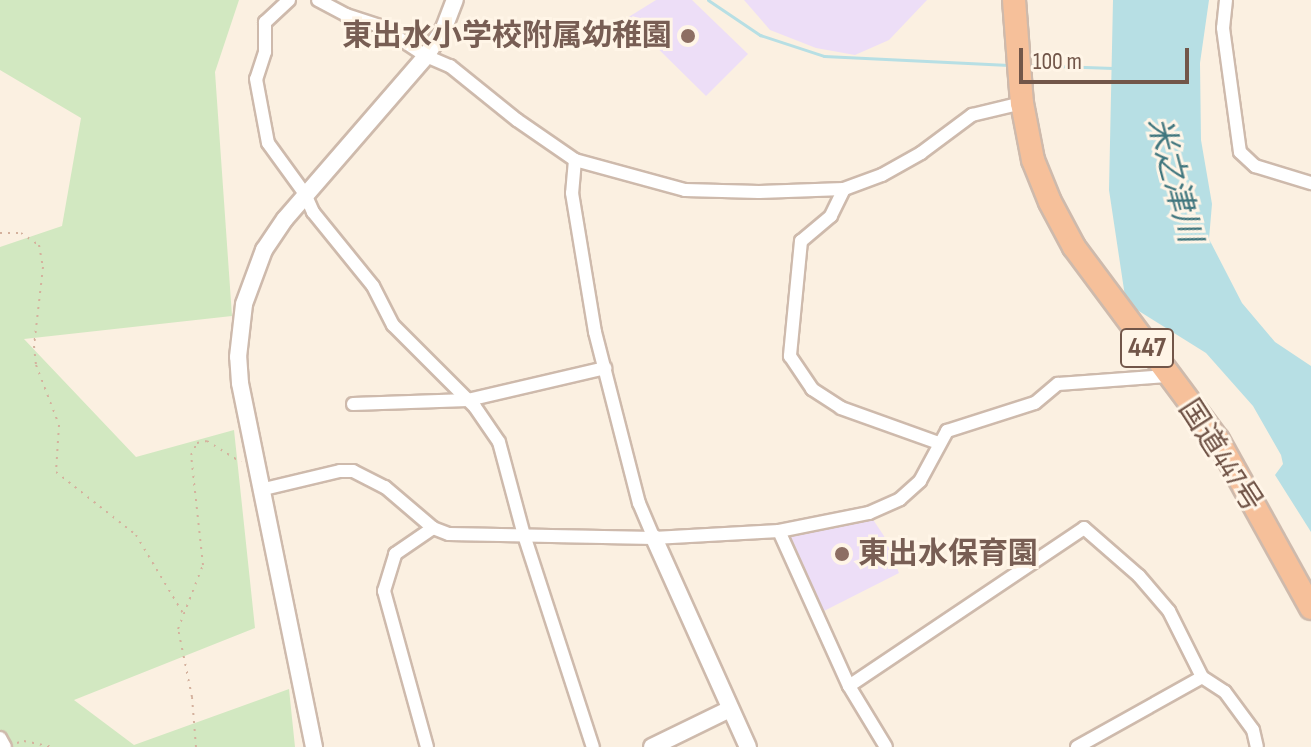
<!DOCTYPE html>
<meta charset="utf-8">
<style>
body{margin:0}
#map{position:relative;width:1311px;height:747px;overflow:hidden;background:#fbf0e1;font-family:"Sofia Sans Condensed","Noto Sans JP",sans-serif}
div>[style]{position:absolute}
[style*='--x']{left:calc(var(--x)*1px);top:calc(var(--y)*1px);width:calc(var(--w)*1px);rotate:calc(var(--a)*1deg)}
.education>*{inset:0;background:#eddef7}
.green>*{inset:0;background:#d2e8c1}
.water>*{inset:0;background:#b7dfe4}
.stream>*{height:3px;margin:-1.5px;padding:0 1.5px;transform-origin:1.5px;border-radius:1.5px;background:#b7dfe4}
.path>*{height:2px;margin-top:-1px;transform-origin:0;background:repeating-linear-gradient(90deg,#d4b19d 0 2px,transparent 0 8px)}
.roads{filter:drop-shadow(2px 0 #cebaac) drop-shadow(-2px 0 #cebaac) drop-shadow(0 2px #cebaac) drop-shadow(0 -2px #cebaac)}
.minor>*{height:12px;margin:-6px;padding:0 6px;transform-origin:6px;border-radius:6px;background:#fff}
.tertiary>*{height:16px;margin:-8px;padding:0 8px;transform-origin:8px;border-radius:8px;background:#fff}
.trunk>*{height:22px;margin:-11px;padding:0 11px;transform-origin:11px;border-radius:11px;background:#f6c09a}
.dots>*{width:22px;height:22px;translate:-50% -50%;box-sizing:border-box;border:4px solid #fff5e7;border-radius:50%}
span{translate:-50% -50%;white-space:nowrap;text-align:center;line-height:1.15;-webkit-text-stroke:6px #fff5e7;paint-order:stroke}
.shield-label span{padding:2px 6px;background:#fff5e7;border:2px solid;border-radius:6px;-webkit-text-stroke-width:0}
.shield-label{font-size:28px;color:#725649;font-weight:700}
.education-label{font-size:30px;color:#785e54;font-weight:700}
.right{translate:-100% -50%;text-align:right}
.left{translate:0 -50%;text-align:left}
.street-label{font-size:30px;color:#725649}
.water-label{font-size:32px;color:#40767e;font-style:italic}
.scale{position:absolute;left:1019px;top:48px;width:170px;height:36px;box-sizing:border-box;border:4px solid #725649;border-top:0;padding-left:10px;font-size:24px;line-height:28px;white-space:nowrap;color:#725649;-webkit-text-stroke:6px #fff5e7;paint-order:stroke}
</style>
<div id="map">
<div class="education">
<i style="clip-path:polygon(656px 0,692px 0,748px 54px,706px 96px,627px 18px)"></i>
<i style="clip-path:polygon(744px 0,927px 0,889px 40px,855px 55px,816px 48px,770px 30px)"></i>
<i style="clip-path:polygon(872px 518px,884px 536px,899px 573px,818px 614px,785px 536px)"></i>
</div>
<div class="green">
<i style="clip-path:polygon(0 0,239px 0,215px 72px,232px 316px,24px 339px,136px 457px,234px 430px,255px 628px,74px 700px,134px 745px,289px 689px,295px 747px,0 747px,0 247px,62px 226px,81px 118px,0 70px)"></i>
</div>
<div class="water">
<i style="clip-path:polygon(1113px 0,1209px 0,1200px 63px,1201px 140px,1212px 204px,1209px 239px,1242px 303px,1275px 342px,1311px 366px,1311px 532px,1275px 475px,1283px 464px,1281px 455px,1253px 406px,1206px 353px,1126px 303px,1109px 190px)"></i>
</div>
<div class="stream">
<i style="--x:708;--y:0;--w:63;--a:33.9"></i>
<i style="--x:760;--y:35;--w:67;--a:18.2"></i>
<i style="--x:824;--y:56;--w:185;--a:2.8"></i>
<i style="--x:1029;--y:65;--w:84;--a:2"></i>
</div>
<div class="path">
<i style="--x:0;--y:233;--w:21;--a:0"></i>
<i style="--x:21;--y:233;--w:22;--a:34"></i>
<i style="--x:39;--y:245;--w:22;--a:80"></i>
<i style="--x:43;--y:267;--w:80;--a:96.5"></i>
<i style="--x:34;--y:346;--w:19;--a:84"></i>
<i style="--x:36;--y:365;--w:64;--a:69"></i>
<i style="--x:59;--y:425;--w:47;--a:93.7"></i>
<i style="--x:56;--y:472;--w:102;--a:38.2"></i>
<i style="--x:136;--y:535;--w:93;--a:59"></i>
<i style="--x:17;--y:743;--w:7;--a:-16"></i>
<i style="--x:24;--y:741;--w:29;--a:12"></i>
<i style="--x:196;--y:747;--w:50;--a:-94.6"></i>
<i style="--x:192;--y:697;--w:69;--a:-101.6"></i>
<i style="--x:178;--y:629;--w:69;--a:-68.7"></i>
<i style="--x:203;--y:565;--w:111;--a:-96.2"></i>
<i style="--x:191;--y:455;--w:13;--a:-63"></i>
<i style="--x:197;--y:443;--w:10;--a:-11"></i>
<i style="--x:207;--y:441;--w:40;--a:32"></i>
</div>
<div class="roads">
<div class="minor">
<i style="--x:289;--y:0;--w:33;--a:137"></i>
<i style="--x:265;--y:22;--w:30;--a:90"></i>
<i style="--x:265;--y:52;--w:28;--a:108"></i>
<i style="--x:256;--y:79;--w:65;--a:79.4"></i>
<i style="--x:268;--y:143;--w:63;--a:54"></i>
<i style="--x:305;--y:194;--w:20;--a:66"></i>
<i style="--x:313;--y:212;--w:95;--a:51"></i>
<i style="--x:373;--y:286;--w:44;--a:62.9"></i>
<i style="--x:393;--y:325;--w:116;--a:45"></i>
<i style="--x:475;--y:407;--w:42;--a:55.6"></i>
<i style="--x:499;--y:442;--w:96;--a:75"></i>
<i style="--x:524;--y:535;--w:223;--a:72"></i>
<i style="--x:318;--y:0;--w:32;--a:28"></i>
<i style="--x:346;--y:15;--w:38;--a:18"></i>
<i style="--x:382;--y:27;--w:53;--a:33.4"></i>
<i style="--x:426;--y:56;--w:26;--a:23"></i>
<i style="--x:450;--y:66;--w:86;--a:38.9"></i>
<i style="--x:517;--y:120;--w:70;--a:34.6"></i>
<i style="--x:575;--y:160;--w:114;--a:15.3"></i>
<i style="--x:685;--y:190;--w:74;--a:1.5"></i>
<i style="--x:759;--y:192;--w:85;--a:-2"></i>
<i style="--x:844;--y:189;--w:40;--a:-20.2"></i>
<i style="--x:882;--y:175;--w:45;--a:-29.4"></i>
<i style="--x:921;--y:153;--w:64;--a:-36.7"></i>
<i style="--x:972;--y:115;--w:51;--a:-13.5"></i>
<i style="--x:1226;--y:0;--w:28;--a:96"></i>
<i style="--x:1223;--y:28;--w:125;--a:82.2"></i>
<i style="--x:1240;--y:152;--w:21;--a:43"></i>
<i style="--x:1255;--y:166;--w:59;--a:16.9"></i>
<i style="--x:575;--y:160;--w:33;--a:95"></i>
<i style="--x:572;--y:193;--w:141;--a:80.6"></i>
<i style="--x:595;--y:332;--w:177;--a:75.6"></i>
<i style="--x:639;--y:503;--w:38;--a:67"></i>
<i style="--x:844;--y:189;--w:30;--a:116"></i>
<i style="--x:831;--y:216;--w:39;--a:140"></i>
<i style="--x:801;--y:241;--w:116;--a:95.5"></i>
<i style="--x:790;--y:356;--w:40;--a:56"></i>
<i style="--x:812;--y:389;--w:35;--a:33"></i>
<i style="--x:841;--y:408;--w:104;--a:19.7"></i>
<i style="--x:353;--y:404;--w:115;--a:-2"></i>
<i style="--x:468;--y:400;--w:141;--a:-13.1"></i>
<i style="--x:260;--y:490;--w:82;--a:-13.4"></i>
<i style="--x:340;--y:471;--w:13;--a:0"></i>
<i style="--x:353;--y:471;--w:36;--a:27"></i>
<i style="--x:385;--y:487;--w:63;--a:40.5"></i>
<i style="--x:433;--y:528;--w:17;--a:21"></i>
<i style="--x:449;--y:534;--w:205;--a:1.1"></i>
<i style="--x:654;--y:538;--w:125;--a:-3.2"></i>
<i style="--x:779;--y:531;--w:92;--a:-11.3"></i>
<i style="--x:869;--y:513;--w:34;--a:-24"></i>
<i style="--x:900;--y:499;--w:27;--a:-42"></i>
<i style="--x:920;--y:481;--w:57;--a:-61.6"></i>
<i style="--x:947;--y:431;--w:92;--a:-17.7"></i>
<i style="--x:1035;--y:403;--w:30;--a:-40"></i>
<i style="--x:1058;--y:384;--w:109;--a:-4.2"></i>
<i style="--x:779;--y:531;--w:170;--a:65.7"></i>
<i style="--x:849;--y:686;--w:71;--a:58.8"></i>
<i style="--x:849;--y:686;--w:283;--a:-33.9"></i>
<i style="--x:1084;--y:528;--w:73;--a:41.1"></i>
<i style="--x:1139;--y:576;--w:46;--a:49.4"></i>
<i style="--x:1169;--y:611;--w:74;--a:63.4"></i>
<i style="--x:1202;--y:677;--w:27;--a:33"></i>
<i style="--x:1225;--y:692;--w:47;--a:53.6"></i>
<i style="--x:1253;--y:730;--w:17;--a:77"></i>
<i style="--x:0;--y:738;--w:10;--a:61"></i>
<i style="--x:427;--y:747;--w:162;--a:-105.4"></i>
<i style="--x:384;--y:591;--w:39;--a:-73"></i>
<i style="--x:395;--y:554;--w:46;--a:-34.4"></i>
<i style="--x:1077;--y:747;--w:143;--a:-29.2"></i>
</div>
<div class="tertiary">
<i style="--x:654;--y:538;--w:229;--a:65.8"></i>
<i style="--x:314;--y:747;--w:371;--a:-101.5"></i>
<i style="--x:240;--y:383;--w:26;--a:-94"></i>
<i style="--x:238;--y:357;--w:53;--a:-83.5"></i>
<i style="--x:244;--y:304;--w:58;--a:-69.7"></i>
<i style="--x:264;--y:250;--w:37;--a:-56"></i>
<i style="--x:285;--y:219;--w:216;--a:-49.1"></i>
<i style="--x:426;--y:56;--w:33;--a:-57"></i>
<i style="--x:444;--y:28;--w:30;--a:-69"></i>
<i style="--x:652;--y:747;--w:87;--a:-26"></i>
</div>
<div class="trunk">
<i style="--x:1014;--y:0;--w:103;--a:85.6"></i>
<i style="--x:1022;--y:103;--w:58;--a:79.1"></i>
<i style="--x:1033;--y:160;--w:45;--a:68"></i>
<i style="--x:1050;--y:202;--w:51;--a:61.9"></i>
<i style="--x:1074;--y:247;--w:241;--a:53.3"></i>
<i style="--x:1218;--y:440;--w:192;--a:61"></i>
</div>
</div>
<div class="dots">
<i style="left:688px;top:36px;background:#8d6e63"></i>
<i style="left:842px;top:554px;background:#8d6e63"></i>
</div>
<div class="shield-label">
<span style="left:1147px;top:348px">447</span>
</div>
<div class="education-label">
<span class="right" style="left:672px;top:36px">東出水小学校附属幼稚園</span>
<span class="left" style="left:858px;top:554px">東出水保育園</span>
</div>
<div class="street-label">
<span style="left:1220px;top:456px;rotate:57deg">国道447号</span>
</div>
<div class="water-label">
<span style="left:1173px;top:180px;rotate:75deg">米之津川</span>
</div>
<div class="scale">100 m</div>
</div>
